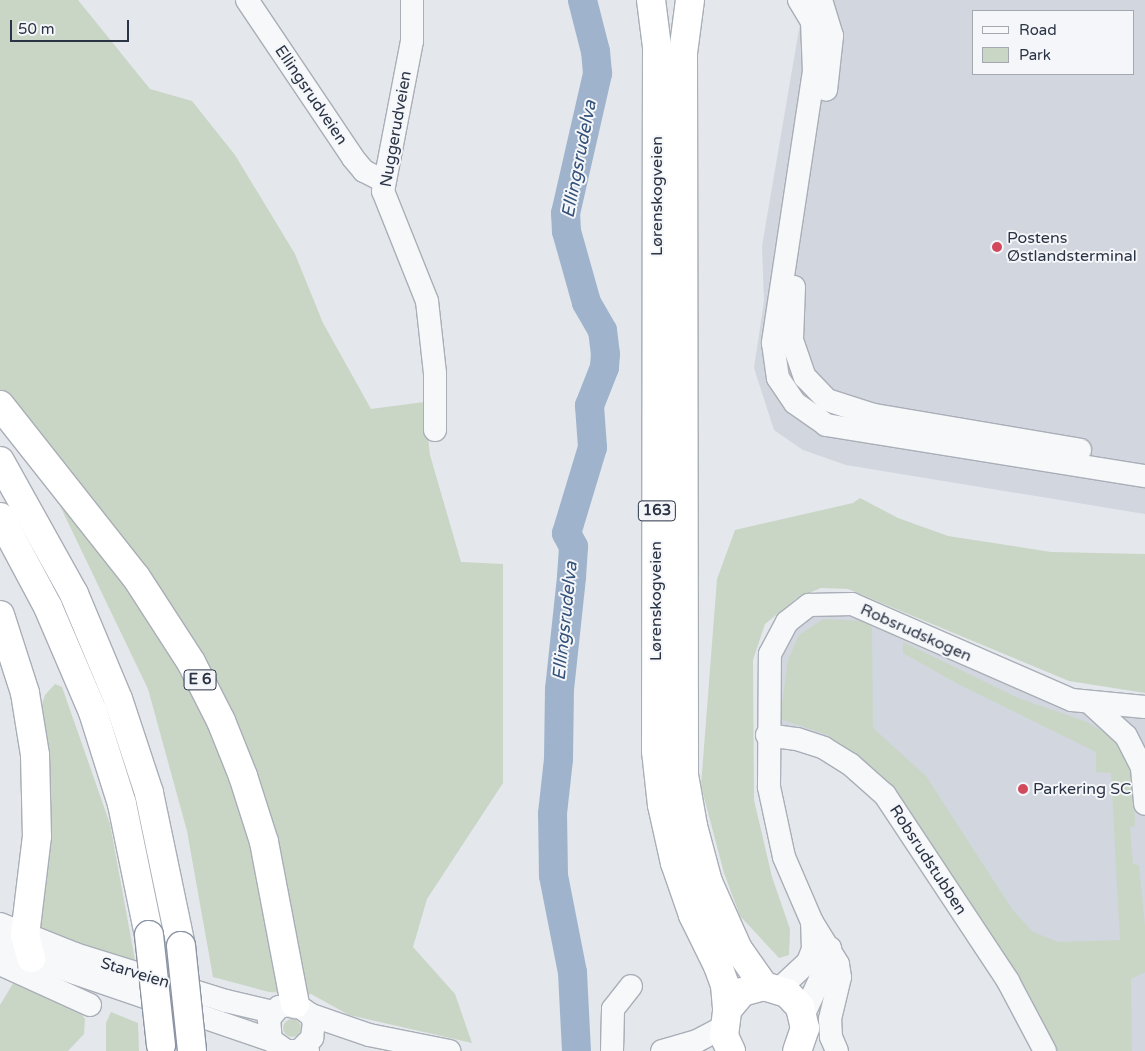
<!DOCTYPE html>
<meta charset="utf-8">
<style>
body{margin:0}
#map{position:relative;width:1145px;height:1051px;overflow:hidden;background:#e4e7ec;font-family:"Varela Round",sans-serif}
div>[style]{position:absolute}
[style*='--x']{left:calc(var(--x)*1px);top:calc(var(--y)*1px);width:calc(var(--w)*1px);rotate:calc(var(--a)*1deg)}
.built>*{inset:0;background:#d2d6de}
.green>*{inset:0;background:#c9d6c5}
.round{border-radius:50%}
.river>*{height:29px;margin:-14.5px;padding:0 14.5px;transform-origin:14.5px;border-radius:14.5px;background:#9fb4cc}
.roads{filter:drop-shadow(1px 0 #a9aeb7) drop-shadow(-1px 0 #a9aeb7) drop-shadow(0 1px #a9aeb7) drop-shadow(0 -1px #a9aeb7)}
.minor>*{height:22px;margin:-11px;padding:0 11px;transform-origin:11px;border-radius:11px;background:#f7f8fa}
.highway>*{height:28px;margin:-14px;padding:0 14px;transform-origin:14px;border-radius:14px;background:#fff}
.bridges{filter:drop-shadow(1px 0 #8b94a3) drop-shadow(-1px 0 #8b94a3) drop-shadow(0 1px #8b94a3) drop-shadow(0 -1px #8b94a3)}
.highway-bridge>*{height:28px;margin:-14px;padding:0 14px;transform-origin:14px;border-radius:14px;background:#fff}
.dots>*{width:14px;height:14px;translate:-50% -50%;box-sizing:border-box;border:2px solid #f4f6f9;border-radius:50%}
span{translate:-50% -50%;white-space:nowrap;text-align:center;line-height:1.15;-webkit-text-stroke:4px #f4f6f9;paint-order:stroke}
.shield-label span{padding:1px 4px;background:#f4f6f9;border:1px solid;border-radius:4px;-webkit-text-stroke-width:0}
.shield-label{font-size:15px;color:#2b3445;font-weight:700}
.street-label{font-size:16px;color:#2b3445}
.poi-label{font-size:16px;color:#2b3445}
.left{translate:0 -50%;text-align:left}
.water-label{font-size:18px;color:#34527a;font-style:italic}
.legend{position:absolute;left:972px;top:10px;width:162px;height:65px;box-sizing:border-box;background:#f4f6f9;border:1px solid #a4a8b1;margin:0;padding:6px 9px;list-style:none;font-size:15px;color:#2b3445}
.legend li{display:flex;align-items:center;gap:10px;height:25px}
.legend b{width:25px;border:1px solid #a4a8b1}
.scale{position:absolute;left:10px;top:20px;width:119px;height:22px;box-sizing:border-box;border:2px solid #2b3445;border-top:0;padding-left:6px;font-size:15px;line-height:18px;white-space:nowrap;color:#2b3445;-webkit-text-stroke:4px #f4f6f9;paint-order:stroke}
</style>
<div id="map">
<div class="built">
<i style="clip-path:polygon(evenodd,804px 0,1145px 0,1145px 514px,846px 465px,803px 450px,774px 430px,754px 368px,764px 301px,762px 246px,804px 0,974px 11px,1134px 11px,1134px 74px,974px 74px,974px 11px)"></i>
<i style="clip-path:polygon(818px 610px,844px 610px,1145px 715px,1145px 1051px,1039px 1051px,885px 795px,769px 730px,775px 658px,791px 626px)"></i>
</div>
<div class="green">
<i style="clip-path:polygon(0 0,78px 0,150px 89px,192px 101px,235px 155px,295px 254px,323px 323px,371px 409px,424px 402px,430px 455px,461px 562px,503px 564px,503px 783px,427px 899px,413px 947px,455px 994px,472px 1043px,349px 1015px,311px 994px,269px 992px,213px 977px,187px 831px,148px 689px,50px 485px,0 404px)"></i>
<i style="clip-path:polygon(860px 498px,898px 518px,948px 536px,1051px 552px,1145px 554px,1145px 693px,1069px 681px,848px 589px,821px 588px,797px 598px,765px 624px,753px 660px,754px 800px,772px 877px,790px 929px,789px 955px,779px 958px,740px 916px,724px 873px,701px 786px,717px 579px,735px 530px,853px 503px)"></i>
<i style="clip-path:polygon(823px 619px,864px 621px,872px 627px,873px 728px,926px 776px,1012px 909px,1033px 932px,1058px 942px,1120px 940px,1111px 773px,1096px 772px,1096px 752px,958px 684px,903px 653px,903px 642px,1018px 698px,1087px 722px,1107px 734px,1124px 751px,1133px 774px,1135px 826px,1130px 827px,1133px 864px,1139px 865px,1145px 926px,1145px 972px,1131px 979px,1132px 1051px,1040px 1051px,870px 769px,828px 735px,780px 719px,788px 660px,799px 635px)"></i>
<i style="clip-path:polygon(55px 684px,62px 687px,110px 824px,135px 960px,37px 930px,41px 707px,45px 695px)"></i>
<i style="clip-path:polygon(14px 982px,76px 1007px,85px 1019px,84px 1034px,68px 1051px,0 1051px,0 1005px)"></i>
<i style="clip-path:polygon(111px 1012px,138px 1023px,139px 1051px,106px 1051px,106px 1023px)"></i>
<i class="round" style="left:283px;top:1019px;width:18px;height:18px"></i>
</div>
<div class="river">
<i style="--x:576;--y:1051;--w:79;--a:-92.9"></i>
<i style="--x:572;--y:972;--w:99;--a:-101.1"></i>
<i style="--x:553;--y:875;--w:62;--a:-90.9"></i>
<i style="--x:552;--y:813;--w:54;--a:-83.7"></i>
<i style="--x:558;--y:759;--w:70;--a:-89.2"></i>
<i style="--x:559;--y:689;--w:114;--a:-83.9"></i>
<i style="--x:571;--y:576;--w:30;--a:-86"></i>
<i style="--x:573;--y:546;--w:15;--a:-118"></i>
<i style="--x:566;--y:533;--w:90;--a:-73.2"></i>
<i style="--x:592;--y:447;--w:42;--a:-94.1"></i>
<i style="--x:589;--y:405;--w:41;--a:-68.5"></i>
<i style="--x:604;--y:367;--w:13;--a:-86"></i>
<i style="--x:605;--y:354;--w:24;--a:-97"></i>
<i style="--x:602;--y:330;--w:32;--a:-120"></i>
<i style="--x:586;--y:302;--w:74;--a:-105.7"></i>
<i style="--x:566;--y:231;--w:18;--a:-93"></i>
<i style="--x:565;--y:213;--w:144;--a:-77.1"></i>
<i style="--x:597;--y:73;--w:22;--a:-95"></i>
<i style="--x:595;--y:51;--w:53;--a:-104.3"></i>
</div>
<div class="roads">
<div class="minor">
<i style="--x:247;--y:0;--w:190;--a:56.1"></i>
<i style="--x:353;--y:158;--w:17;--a:50"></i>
<i style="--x:364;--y:171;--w:22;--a:27"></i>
<i style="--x:412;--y:0;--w:41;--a:90"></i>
<i style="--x:412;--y:41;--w:153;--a:100.9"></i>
<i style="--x:383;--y:191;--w:118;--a:68.2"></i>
<i style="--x:427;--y:301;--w:72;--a:83.7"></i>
<i style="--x:435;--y:373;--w:57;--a:90"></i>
<i style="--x:799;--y:0;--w:26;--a:59"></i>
<i style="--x:812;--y:22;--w:49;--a:87.7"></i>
<i style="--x:814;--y:71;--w:275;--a:98.6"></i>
<i style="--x:773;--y:343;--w:35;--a:82"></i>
<i style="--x:778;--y:378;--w:30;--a:56"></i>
<i style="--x:795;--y:403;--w:38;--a:35"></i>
<i style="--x:826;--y:425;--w:323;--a:9.1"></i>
<i style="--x:821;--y:0;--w:38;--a:73"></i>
<i style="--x:832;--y:36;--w:54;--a:96.3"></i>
<i style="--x:794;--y:287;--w:53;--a:92.2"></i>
<i style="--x:792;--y:340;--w:39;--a:71"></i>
<i style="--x:805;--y:377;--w:32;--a:46"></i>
<i style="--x:827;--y:400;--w:49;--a:17.7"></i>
<i style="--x:874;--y:415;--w:209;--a:9.6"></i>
<i style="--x:1089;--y:702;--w:50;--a:42.6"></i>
<i style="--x:1126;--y:736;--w:36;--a:63"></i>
<i style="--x:1142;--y:768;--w:36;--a:85"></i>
<i style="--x:767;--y:735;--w:30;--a:8"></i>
<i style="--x:797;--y:739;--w:28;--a:18"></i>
<i style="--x:824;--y:748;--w:31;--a:32"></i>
<i style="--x:850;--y:764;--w:47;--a:41.5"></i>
<i style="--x:885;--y:795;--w:223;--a:56.5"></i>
<i style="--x:1008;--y:981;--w:79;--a:62.1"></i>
<i style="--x:0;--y:924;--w:81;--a:21.8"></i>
<i style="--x:75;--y:954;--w:158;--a:17.3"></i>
<i style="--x:226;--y:1001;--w:48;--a:13.2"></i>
<i style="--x:0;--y:944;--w:34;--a:24"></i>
<i style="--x:31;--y:958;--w:254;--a:18.9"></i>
<i style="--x:0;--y:964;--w:99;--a:24.5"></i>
<i style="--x:779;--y:989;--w:40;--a:-43"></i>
<i style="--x:808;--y:962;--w:14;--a:-69"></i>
<i style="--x:813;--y:949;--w:27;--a:-92"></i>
<i style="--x:311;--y:1015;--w:61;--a:19"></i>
<i style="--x:369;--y:1035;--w:82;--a:11.3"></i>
<i style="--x:803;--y:1016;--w:47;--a:-65.1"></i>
<i style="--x:823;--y:973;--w:26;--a:-74"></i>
<i style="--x:301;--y:1049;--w:16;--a:-45"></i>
<i style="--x:312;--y:1038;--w:16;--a:-83"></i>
<i style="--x:314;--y:1022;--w:8;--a:-113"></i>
<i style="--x:311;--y:1015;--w:19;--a:-145"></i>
<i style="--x:295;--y:1004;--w:16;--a:169"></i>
<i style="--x:279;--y:1007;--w:16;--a:130"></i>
<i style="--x:269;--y:1019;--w:21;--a:85"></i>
<i style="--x:271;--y:1040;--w:19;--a:35"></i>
<i style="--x:287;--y:1051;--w:21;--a:0"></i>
<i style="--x:612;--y:1051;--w:42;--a:-88.6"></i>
<i style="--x:613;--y:1009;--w:29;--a:-52"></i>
<i style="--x:662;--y:1051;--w:36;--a:-16"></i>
<i style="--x:697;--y:1041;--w:30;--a:-28"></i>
<i style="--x:837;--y:1051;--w:15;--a:-113"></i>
<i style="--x:831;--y:1037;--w:18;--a:-93"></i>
<i style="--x:830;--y:1019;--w:43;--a:-76.6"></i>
<i style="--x:840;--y:977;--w:13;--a:-99"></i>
<i style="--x:838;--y:964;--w:49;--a:-121.8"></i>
<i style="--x:812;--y:922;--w:71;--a:-113.3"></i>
<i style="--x:784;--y:857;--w:72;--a:-102.1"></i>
<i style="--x:769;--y:787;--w:133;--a:-89.6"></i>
<i style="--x:770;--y:654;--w:36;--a:-62"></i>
<i style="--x:787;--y:622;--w:28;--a:-38"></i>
<i style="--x:809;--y:605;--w:43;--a:-1.3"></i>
<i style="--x:852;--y:604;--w:240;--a:23.6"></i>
<i style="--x:1072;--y:700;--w:73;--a:5.5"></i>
</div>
<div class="highway">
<i style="--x:651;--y:0;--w:47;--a:82.7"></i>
<i style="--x:657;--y:47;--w:704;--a:90.08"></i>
<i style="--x:656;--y:751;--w:54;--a:83.7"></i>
<i style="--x:662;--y:805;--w:59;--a:77.4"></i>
<i style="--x:675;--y:863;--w:55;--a:70.9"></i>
<i style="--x:693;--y:915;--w:57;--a:63.9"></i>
<i style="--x:718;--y:966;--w:20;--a:70"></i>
<i style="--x:725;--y:985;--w:25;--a:85"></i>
<i style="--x:690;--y:0;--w:53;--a:97.5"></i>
<i style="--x:683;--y:53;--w:722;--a:89.92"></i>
<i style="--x:684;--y:775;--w:52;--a:80"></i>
<i style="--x:693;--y:826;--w:58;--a:75"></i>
<i style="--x:708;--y:882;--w:73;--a:65.9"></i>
<i style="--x:738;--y:949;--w:45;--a:54.9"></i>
<i style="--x:0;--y:405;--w:219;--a:51.7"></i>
<i style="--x:136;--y:577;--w:101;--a:57.1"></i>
<i style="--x:191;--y:662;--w:66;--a:63"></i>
<i style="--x:221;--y:721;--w:59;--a:68.2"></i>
<i style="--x:243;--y:776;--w:69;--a:72.3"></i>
<i style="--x:264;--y:842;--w:165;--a:79.2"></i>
<i style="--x:0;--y:461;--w:152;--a:60.9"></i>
<i style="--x:74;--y:594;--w:114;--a:67.3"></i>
<i style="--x:118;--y:699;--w:99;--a:71.7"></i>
<i style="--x:149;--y:793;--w:156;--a:78.2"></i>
<i style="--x:0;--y:517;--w:102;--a:61.9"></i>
<i style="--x:48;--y:607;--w:114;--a:66.8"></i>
<i style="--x:93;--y:712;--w:96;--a:72.5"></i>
<i style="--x:122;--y:804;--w:134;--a:78.4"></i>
<i style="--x:0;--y:615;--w:82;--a:72.2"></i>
<i style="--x:25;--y:693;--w:63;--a:80.8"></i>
<i style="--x:35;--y:755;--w:81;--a:88.6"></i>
<i style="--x:37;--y:836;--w:100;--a:96.9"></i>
<i style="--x:25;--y:935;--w:24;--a:75"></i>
<i style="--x:731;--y:1051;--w:17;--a:-115"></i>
<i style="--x:724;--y:1036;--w:26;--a:-83"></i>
<i style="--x:727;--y:1010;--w:23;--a:-50"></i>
<i style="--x:742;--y:992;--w:23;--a:-15"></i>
<i style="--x:764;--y:986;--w:24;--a:17"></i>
<i style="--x:787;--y:993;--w:19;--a:47"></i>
<i style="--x:800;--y:1007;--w:22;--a:77"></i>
<i style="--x:805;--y:1028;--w:24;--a:109"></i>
</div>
</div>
<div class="bridges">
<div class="highway-bridge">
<i style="--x:149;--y:935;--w:111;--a:83.8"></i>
<i style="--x:181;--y:946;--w:106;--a:84"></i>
</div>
</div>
<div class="dots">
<i style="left:997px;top:247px;background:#d1495b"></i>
<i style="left:1023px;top:789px;background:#d1495b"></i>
</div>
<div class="shield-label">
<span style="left:657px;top:511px">163</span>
<span style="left:200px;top:680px">E 6</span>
</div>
<div class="street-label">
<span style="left:311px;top:95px;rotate:56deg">Ellingsrudveien</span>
<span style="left:396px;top:129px;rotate:-80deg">Nuggerudveien</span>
<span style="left:657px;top:196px;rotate:-90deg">Lørenskogveien</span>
<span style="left:656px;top:601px;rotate:-90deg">Lørenskogveien</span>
<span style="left:916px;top:633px;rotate:24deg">Robsrudskogen</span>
<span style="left:928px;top:860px;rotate:57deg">Robsrudstubben</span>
<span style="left:135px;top:973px;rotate:17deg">Starveien</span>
</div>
<div class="poi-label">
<span class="left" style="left:1007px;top:247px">Postens<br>Østlandsterminal</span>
<span class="left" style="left:1033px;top:789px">Parkering SC</span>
</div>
<div class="water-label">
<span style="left:579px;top:159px;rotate:-79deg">Ellingsrudelva</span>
<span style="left:565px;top:621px;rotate:-84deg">Ellingsrudelva</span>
</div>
<ul class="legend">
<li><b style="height:6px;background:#f7f8fa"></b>Road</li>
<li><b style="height:14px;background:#c9d6c5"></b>Park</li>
</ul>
<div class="scale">50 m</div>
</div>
